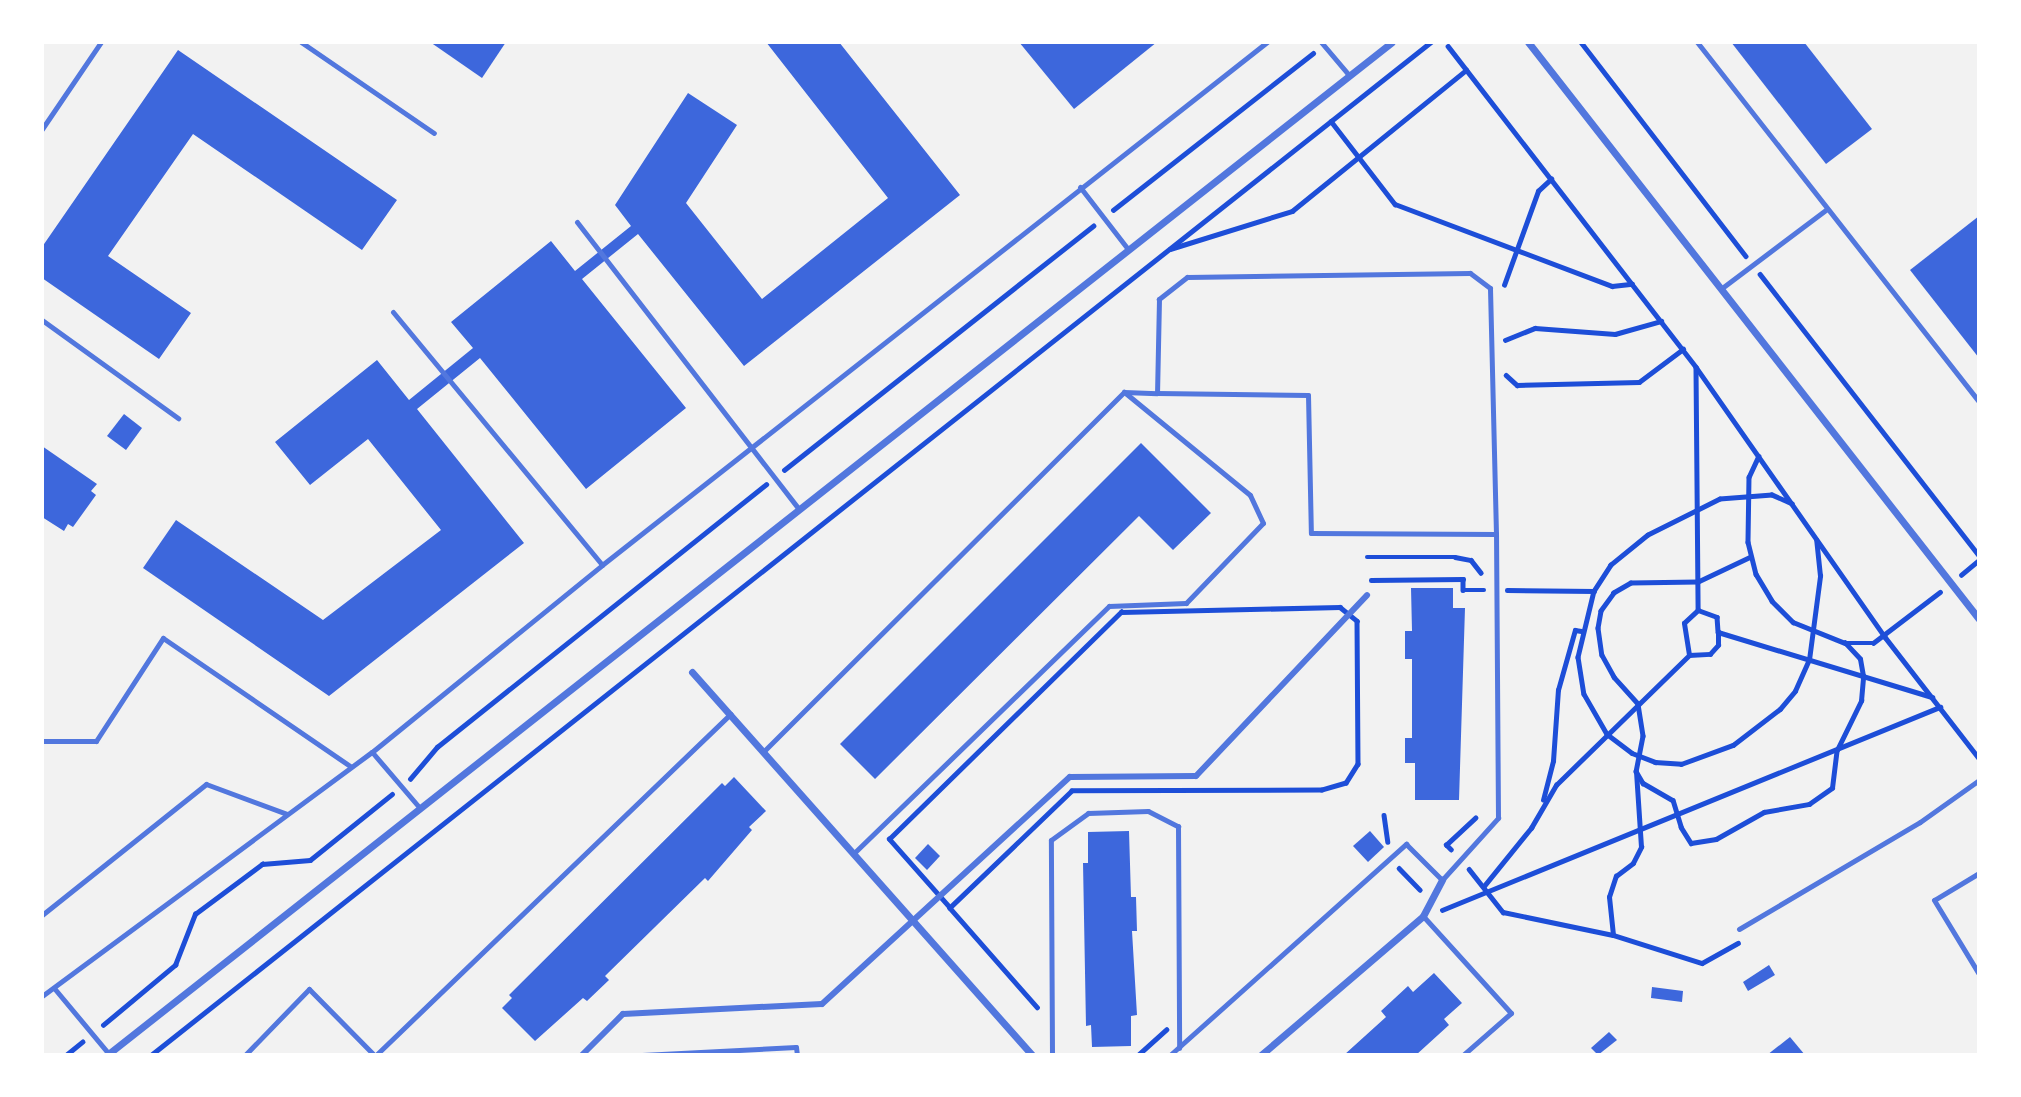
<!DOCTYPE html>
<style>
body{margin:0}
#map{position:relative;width:2021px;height:1097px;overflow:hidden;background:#f2f2f2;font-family:Roboto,sans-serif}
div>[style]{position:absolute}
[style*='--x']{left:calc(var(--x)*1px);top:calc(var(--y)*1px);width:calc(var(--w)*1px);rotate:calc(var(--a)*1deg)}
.building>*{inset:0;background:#3d67dc}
.path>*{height:4.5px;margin:-2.25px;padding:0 2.25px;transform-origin:2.25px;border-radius:2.25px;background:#1d4ed8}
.service>*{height:5px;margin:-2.5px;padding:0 2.5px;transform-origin:2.5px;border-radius:2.5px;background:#5277de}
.pedestrian>*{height:6px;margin:-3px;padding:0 3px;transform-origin:3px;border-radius:3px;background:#5277de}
.minor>*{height:7px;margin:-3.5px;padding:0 3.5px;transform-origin:3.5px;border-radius:3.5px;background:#5277de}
span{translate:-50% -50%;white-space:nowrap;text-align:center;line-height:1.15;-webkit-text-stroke:6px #fff;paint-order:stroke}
.frame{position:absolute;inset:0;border:44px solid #fff;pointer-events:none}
</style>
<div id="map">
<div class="building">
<i style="clip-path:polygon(430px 42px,506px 42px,482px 78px)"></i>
<i style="clip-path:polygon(766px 42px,839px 42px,960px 195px,744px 366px,638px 234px,582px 279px,686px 408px,586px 489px,480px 358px,417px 409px,524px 543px,329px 696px,143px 568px,176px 520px,323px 620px,441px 530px,368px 439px,310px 485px,275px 442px,377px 360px,409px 400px,473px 348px,451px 322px,551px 241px,575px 271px,631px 226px,615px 205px,688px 93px,737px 125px,686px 203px,762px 299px,888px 198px)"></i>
<i style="clip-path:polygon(1019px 42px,1157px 42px,1074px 109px)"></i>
<i style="clip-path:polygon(1731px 42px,1804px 42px,1872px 129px,1826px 164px)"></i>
<i style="clip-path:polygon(178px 50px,397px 200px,362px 250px,193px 134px,108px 256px,191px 313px,159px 359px,42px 278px,42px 247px)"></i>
<i style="clip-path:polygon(1979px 216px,1979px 358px,1910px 270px)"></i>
<i style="clip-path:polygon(124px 414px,142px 428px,126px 450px,107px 436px)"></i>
<i style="clip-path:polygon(1141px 443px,1211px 513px,1173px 550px,1139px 516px,875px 779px,840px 744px)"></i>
<i style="clip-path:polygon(42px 446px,97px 484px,91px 491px,96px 495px,73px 527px,68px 524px,64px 531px,42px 517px)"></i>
<i style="clip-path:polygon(1411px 588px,1453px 588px,1453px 608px,1465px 608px,1459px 800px,1415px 800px,1415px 763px,1405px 763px,1405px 738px,1412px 738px,1412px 659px,1405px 659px,1405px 631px,1412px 631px)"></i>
<i style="clip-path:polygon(734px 777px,766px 811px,749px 827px,752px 830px,708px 881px,705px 878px,605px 976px,609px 980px,587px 1001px,583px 998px,535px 1041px,502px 1008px,512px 998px,509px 995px,722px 783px,725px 786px)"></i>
<i style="clip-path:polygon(1129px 831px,1131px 897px,1136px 897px,1137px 931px,1132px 931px,1137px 1015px,1131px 1016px,1131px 1046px,1092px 1047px,1091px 1025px,1086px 1026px,1083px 863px,1088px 863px,1088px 832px)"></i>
<i style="clip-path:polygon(1370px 831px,1384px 847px,1368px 862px,1353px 846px)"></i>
<i style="clip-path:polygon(928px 844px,940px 856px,927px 870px,915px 858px)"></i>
<i style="clip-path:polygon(1769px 965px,1775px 975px,1748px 991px,1743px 982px)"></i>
<i style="clip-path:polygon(1434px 973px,1462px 1003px,1444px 1019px,1449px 1025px,1416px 1055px,1344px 1055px,1386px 1017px,1381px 1011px,1408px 986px,1413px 992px)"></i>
<i style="clip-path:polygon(1652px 987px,1683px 991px,1682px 1002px,1651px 998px)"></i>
<i style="clip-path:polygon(1609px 1032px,1617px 1040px,1598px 1055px,1591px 1048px)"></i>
<i style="clip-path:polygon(1790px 1037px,1805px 1055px,1767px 1055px)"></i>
</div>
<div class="path">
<i style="--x:1581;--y:42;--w:270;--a:52.4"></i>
<i style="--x:1448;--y:46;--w:406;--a:52.3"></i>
<i style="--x:1696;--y:367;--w:330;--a:55"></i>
<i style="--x:1885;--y:637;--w:153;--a:52.2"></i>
<i style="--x:1331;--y:121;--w:105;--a:52.4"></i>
<i style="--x:1395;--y:204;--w:232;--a:20.7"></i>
<i style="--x:1612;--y:286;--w:20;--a:-6"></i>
<i style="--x:1113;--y:210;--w:254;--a:-38.1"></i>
<i style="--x:1170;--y:249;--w:128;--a:-17.3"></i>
<i style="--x:1292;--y:211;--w:224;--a:-39"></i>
<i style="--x:1760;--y:274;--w:356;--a:52.1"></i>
<i style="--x:1504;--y:285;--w:100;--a:-70.1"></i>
<i style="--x:1538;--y:191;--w:18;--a:-43"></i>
<i style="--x:1505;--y:340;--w:32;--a:-22"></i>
<i style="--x:1535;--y:328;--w:80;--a:4.3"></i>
<i style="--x:1615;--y:334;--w:48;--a:-15.8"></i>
<i style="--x:1696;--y:368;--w:242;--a:89.5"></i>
<i style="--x:1698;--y:610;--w:20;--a:20"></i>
<i style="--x:1717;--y:617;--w:15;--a:86"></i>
<i style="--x:1506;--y:375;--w:15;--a:42"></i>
<i style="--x:1517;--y:385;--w:122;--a:-1.4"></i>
<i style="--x:1639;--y:382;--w:55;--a:-36.9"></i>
<i style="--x:1759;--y:456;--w:23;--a:115"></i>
<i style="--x:1749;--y:477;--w:65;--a:90.9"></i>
<i style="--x:1748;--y:542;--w:33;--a:76"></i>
<i style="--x:1756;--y:574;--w:31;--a:59"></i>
<i style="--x:1772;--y:601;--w:30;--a:45"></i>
<i style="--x:1793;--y:622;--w:56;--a:22"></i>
<i style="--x:1845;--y:643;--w:28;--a:0"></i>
<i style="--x:1873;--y:643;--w:84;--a:-37.3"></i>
<i style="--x:784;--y:470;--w:394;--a:-38.3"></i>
<i style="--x:1792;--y:504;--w:22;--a:-156"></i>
<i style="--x:1772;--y:495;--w:52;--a:175.6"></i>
<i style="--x:1720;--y:499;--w:80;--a:153.4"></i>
<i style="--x:1648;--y:535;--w:48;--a:141"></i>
<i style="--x:1611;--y:565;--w:31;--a:123"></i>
<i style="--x:1594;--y:591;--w:68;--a:103.6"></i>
<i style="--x:1578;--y:657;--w:37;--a:81"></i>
<i style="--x:1584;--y:694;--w:46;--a:60.1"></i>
<i style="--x:1607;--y:734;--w:31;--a:37"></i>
<i style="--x:1632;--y:753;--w:25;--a:21"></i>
<i style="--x:1655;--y:762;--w:26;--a:4"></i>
<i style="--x:1681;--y:764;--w:55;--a:-20.1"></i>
<i style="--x:1733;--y:745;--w:59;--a:-37.5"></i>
<i style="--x:1780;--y:709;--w:23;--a:-50"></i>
<i style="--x:1795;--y:691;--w:34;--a:-66"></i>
<i style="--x:1809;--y:660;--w:85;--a:-82.5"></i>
<i style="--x:1820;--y:576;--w:36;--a:-96"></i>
<i style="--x:1367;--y:557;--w:88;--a:0"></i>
<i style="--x:1455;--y:557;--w:16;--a:11"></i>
<i style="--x:1471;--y:560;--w:16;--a:52"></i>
<i style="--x:1751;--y:557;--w:59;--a:154.7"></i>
<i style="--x:1698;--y:582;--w:67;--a:179.1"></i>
<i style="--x:1631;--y:583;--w:20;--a:150"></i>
<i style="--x:1614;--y:593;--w:22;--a:126"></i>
<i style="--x:1601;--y:611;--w:17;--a:100"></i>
<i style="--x:1598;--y:628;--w:27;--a:82"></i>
<i style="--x:1602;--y:655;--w:25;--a:61"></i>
<i style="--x:1614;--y:677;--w:36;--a:48"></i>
<i style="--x:1638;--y:704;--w:32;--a:81"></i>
<i style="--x:1643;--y:736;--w:36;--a:101"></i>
<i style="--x:1636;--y:771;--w:14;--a:60"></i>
<i style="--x:1643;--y:783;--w:34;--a:30"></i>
<i style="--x:1673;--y:800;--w:28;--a:73"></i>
<i style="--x:1681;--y:827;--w:19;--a:58"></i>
<i style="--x:1691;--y:843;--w:25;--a:-9"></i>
<i style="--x:1716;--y:839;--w:55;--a:-29.4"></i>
<i style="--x:1764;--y:812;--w:46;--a:-10.1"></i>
<i style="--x:1809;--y:804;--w:28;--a:-35"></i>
<i style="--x:1832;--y:788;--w:38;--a:-83"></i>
<i style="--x:1837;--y:750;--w:55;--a:-63.9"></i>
<i style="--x:1861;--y:701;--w:25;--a:-85"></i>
<i style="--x:1863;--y:676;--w:17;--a:-100"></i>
<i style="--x:1860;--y:659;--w:22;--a:-133"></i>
<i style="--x:1961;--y:575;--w:23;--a:-40"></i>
<i style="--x:1371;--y:580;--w:92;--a:-0.6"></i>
<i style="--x:1463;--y:579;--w:11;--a:90"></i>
<i style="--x:1463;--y:590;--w:21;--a:0"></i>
<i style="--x:1507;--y:590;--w:87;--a:0.7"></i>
<i style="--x:1340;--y:607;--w:22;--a:39"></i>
<i style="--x:1357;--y:621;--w:143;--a:89.6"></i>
<i style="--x:1358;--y:764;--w:22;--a:122"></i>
<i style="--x:1346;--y:783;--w:25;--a:164"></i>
<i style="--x:1322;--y:790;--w:250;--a:179.8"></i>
<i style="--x:1072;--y:791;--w:169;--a:136.2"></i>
<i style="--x:950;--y:908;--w:92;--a:-131.5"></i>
<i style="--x:889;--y:839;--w:325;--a:-44.4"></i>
<i style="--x:1121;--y:612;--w:219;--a:-1.3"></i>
<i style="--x:1689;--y:655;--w:32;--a:-99"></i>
<i style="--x:1684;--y:623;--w:19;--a:-43"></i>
<i style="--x:410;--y:779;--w:42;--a:-49.8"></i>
<i style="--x:437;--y:747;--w:421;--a:-38.6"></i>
<i style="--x:1543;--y:800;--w:40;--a:-75.6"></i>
<i style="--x:1553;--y:761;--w:71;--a:-86"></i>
<i style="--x:1558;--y:690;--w:62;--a:-74.2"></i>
<i style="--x:1575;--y:630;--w:6;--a:9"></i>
<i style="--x:1384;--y:815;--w:27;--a:82"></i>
<i style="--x:1451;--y:850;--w:7;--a:-135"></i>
<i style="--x:1446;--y:845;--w:40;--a:-43"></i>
<i style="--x:1399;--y:868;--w:30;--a:46"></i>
<i style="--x:1469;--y:869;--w:55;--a:51.7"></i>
<i style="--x:1503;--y:912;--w:112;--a:11.8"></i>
<i style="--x:1613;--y:935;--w:93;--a:17.5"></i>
<i style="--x:1702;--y:963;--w:41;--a:-29.1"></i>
<i style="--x:1484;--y:886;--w:75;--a:-51"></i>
<i style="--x:1531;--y:828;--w:50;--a:-59.8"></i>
<i style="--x:1556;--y:785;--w:186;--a:-44.3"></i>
<i style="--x:1689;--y:655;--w:21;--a:-3"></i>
<i style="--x:1710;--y:654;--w:12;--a:-48"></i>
<i style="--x:1718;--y:645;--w:13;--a:-90"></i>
<i style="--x:1718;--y:632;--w:224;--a:16.9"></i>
<i style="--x:950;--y:908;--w:132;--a:48.7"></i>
<i style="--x:1442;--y:910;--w:538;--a:-22.18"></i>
<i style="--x:1613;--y:935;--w:38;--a:-96"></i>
<i style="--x:1609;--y:897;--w:22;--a:-72"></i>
<i style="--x:1616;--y:876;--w:21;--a:-37"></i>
<i style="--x:1633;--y:863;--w:18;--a:-63"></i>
<i style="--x:1641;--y:847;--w:75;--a:-93.8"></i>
<i style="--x:103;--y:1025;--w:94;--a:-39.8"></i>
<i style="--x:175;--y:965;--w:55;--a:-68.6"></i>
<i style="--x:195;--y:914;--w:84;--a:-36.7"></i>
<i style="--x:262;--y:864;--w:48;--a:-4.8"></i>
<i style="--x:310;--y:860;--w:105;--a:-38.8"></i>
<i style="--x:66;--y:1055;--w:21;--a:-39"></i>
<i style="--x:151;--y:1055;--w:1632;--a:-38.36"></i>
<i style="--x:1138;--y:1055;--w:38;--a:-42"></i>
</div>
<div class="service">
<i style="--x:301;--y:42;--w:161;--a:34.4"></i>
<i style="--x:1321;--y:42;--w:43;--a:49.7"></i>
<i style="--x:1697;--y:42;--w:457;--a:51.9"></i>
<i style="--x:42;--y:129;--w:105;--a:-55.9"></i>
<i style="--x:1080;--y:187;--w:78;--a:52.3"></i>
<i style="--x:577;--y:222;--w:361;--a:52.3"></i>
<i style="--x:1722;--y:288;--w:131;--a:-37"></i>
<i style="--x:393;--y:312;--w:328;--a:50.4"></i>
<i style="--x:42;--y:320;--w:168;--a:35.8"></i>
<i style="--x:42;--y:741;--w:54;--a:0"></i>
<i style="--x:96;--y:741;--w:123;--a:-57"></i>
<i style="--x:163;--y:638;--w:227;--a:34.4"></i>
<i style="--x:764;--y:751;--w:508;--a:-44.92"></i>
<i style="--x:1124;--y:392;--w:33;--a:2"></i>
<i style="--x:372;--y:752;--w:72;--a:49.5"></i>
<i style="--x:854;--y:853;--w:355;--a:-44.1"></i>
<i style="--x:1109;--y:606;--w:77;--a:-2.2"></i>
<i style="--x:1186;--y:603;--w:111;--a:-46.1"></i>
<i style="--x:1263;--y:523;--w:31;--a:-115"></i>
<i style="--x:1250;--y:495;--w:163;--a:-140.7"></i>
<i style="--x:1979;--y:873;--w:52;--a:149"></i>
<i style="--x:1934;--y:900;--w:87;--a:58.7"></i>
<i style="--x:42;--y:915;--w:210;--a:-38.6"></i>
<i style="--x:206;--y:784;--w:86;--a:20.3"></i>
<i style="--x:1423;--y:916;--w:131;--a:47.8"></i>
<i style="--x:1511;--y:1013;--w:64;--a:138.8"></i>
<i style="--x:1739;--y:929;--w:210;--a:-30.6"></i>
<i style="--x:1920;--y:822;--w:72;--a:-35.4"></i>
<i style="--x:54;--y:988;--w:86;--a:50.2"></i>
<i style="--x:42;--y:996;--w:410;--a:-36.5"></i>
<i style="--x:372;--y:752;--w:296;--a:-39.1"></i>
<i style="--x:602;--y:565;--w:846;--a:-38.18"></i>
<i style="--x:245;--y:1055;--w:92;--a:-45.9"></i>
<i style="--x:309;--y:989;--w:93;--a:45.4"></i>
<i style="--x:376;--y:1055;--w:492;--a:-43.9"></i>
<i style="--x:642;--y:1055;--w:154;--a:-3"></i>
<i style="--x:796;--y:1047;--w:8;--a:83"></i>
<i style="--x:1052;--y:1055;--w:215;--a:-90.3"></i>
<i style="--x:1051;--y:840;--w:46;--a:-36.1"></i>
<i style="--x:1088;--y:813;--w:60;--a:-1.9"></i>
<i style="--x:1148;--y:811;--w:34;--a:27"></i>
<i style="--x:1178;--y:826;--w:222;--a:89.7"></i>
<i style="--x:1170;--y:1055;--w:317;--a:-41.8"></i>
<i style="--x:1406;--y:844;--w:51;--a:45"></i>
<i style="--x:1442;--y:880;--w:84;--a:-47.9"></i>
<i style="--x:1498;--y:818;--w:284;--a:-90.4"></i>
<i style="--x:1496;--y:534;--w:246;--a:-91.4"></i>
<i style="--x:1490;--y:288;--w:25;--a:-143"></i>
<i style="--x:1470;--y:273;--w:283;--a:179.2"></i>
<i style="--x:1187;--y:277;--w:36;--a:142"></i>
<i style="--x:1159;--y:299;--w:94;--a:91.2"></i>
<i style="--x:1157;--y:393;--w:151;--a:0.8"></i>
<i style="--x:1308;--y:395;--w:138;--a:88.8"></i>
<i style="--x:1311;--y:533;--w:185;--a:0.3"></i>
</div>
<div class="pedestrian">
<i style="--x:582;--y:1055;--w:58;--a:-45"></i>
<i style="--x:623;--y:1014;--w:199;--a:-2.9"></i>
<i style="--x:822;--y:1004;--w:336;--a:-42.5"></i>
<i style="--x:1070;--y:777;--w:126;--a:-0.5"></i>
<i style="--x:1196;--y:776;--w:249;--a:-46.6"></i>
</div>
<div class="minor">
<i style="--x:1528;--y:42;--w:732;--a:51.99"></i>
<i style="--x:692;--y:672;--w:512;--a:48.4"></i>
<i style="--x:107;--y:1055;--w:1636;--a:-38.25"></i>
<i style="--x:1261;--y:1055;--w:213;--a:-40.6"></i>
<i style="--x:1423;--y:916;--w:41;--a:-62.2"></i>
</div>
<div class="frame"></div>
</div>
